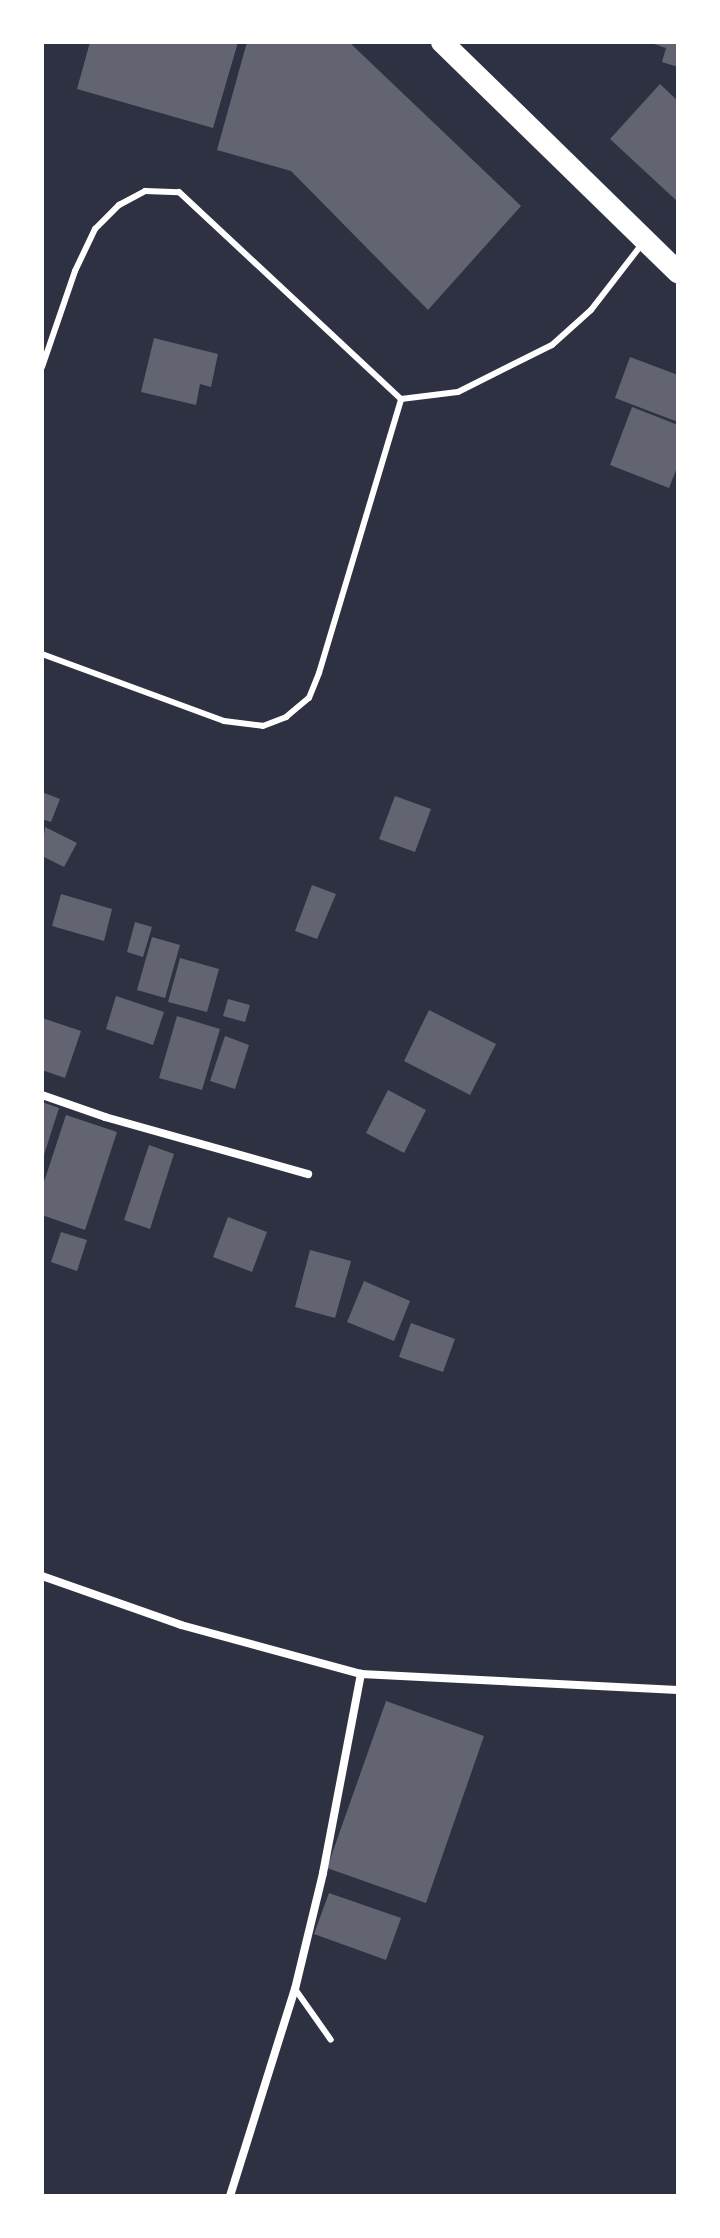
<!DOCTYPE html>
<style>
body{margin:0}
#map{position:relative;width:720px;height:2238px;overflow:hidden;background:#2d3142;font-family:"Playfair Display",serif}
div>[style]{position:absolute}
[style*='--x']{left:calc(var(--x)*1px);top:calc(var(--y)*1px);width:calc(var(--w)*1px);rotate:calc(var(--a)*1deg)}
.building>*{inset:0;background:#626471}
.service>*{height:6px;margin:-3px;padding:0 3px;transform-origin:3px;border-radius:3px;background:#fff}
.minor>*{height:8px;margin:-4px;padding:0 4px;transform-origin:4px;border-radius:4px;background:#fff}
.trunk>*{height:22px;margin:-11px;padding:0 11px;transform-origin:11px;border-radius:11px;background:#fff}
span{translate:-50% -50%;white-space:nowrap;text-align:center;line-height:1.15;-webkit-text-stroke:6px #fff;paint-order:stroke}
.frame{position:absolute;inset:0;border:44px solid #fff;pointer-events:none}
</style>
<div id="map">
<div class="building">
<i style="clip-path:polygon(90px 42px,238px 42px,213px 128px,77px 89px)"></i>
<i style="clip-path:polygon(247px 42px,349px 42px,521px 206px,428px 310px,291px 171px,217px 150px)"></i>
<i style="clip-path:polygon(648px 42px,678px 42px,678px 67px,662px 62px,666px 48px)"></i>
<i style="clip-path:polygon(660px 84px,678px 101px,678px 202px,610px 139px)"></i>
<i style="clip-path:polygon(154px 338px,218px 354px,211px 387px,200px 384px,196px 405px,141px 392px)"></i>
<i style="clip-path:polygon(630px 357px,678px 375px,678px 422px,615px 398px)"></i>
<i style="clip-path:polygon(632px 407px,678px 425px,678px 465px,669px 488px,610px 465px)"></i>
<i style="clip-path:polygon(42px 792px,60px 799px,51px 822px,42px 819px)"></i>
<i style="clip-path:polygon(395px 796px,431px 809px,415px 852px,379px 839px)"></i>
<i style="clip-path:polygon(45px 827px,77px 843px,64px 867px,42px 856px)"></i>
<i style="clip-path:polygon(312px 885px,336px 894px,317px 939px,295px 931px)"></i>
<i style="clip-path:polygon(61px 894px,112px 909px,104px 941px,52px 926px)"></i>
<i style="clip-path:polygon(135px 922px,152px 927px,143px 957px,127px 952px)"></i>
<i style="clip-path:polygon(152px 937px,180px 945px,165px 998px,137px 990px)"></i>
<i style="clip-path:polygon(180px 958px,219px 969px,207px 1012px,168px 1002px)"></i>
<i style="clip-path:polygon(116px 996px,164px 1012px,153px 1045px,106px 1029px)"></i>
<i style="clip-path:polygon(228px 999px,250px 1005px,245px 1022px,223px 1016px)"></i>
<i style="clip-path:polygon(429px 1010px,496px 1044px,470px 1095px,404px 1061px)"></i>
<i style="clip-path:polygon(177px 1016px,220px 1029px,202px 1090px,159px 1078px)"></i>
<i style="clip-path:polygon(42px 1018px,81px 1031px,65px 1078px,42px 1070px)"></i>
<i style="clip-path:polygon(225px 1036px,249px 1045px,235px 1089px,210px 1081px)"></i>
<i style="clip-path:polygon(388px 1090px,426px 1110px,404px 1153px,366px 1133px)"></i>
<i style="clip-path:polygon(42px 1102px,59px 1108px,43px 1158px,42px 1158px)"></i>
<i style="clip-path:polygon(66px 1115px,117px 1132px,85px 1230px,42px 1215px,42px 1188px)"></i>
<i style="clip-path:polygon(149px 1145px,174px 1154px,150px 1229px,124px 1220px)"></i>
<i style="clip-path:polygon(228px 1217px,267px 1232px,252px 1272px,213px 1257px)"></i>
<i style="clip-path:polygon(61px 1232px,87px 1240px,77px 1271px,51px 1262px)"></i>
<i style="clip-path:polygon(310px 1250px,351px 1261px,335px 1318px,295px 1307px)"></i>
<i style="clip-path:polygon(364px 1281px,410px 1301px,394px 1341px,347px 1322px)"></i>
<i style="clip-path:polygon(411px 1323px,455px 1339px,443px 1372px,399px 1357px)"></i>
<i style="clip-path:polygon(386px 1701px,484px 1736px,426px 1903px,327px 1868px)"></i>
<i style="clip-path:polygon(329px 1893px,401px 1918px,386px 1960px,314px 1934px)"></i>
</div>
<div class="service">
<i style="--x:42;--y:367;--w:102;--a:-71"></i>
<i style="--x:75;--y:271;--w:47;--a:-64.5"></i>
<i style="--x:95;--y:229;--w:34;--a:-45"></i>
<i style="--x:119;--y:205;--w:30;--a:-28"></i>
<i style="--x:145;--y:191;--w:34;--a:2"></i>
<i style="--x:179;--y:192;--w:304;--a:43"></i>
<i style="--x:401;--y:399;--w:57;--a:-7"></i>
<i style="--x:458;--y:392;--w:105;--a:-26.6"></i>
<i style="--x:552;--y:345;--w:52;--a:-41.9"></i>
<i style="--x:591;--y:310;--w:83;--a:-52.3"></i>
<i style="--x:42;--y:654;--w:194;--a:20.2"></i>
<i style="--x:224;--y:721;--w:39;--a:7"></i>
<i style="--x:263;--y:726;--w:25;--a:-21"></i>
<i style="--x:286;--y:717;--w:30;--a:-40"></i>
<i style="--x:309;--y:698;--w:27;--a:-68"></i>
<i style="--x:319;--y:673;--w:286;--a:-73.3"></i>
<i style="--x:295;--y:1989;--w:62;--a:54.8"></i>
</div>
<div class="minor">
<i style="--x:42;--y:1095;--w:67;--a:19.2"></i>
<i style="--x:105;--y:1117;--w:211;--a:15.7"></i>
<i style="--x:42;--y:1576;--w:147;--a:19.4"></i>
<i style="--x:181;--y:1625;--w:187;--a:15.2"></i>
<i style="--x:361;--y:1674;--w:317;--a:2.9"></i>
<i style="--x:230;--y:2196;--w:217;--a:-72.6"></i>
<i style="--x:295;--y:1989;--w:119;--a:-76.4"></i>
<i style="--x:323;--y:1873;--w:203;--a:-79.2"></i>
</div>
<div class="trunk">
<i style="--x:442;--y:42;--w:330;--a:44.3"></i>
</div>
<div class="frame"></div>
</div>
